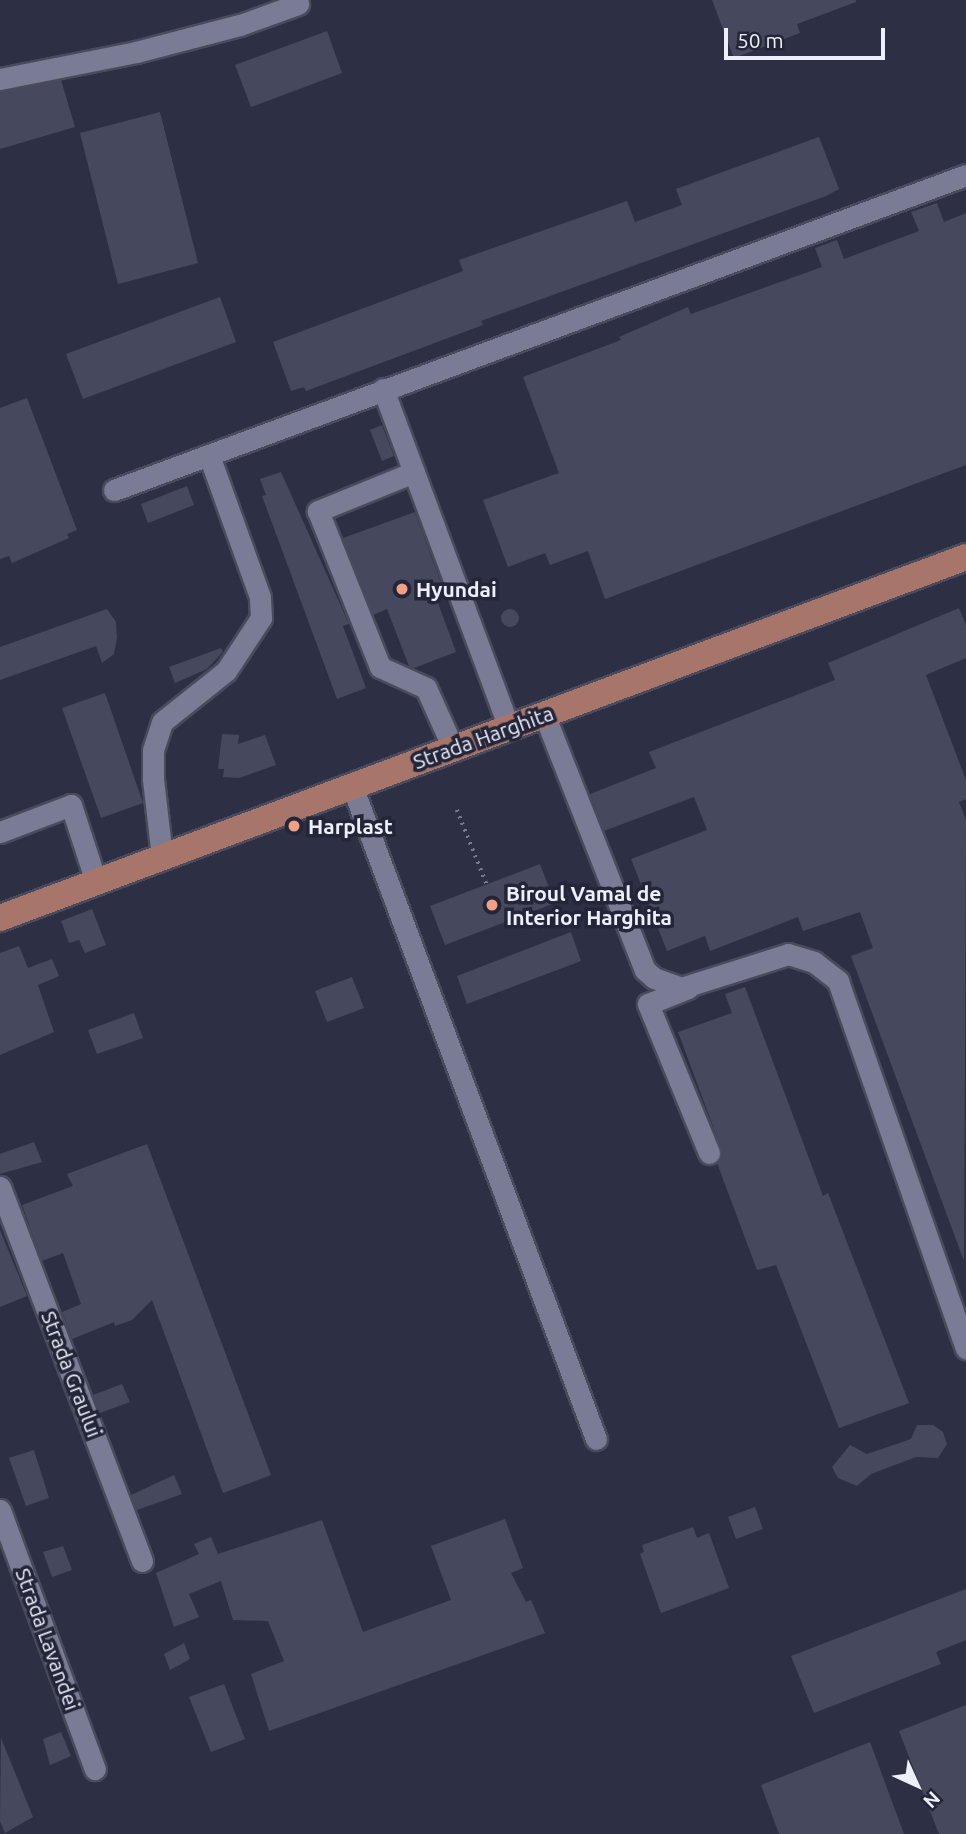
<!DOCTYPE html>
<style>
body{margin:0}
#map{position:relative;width:966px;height:1834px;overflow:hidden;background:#2d3044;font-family:Ubuntu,sans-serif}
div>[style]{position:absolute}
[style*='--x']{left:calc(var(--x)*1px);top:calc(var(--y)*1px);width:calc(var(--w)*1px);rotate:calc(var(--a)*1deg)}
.building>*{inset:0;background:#46495e}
.round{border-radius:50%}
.path>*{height:3.5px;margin-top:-1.75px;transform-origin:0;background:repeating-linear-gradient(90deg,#797b8d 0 2px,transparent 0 7px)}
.roads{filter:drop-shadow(2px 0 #494b5d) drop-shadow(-2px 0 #494b5d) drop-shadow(0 2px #494b5d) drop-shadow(0 -2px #494b5d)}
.minor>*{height:21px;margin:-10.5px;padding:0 10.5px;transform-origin:10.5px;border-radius:10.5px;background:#797c94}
.major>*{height:26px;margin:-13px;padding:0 13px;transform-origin:13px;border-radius:13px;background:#a8756b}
.dots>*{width:19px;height:19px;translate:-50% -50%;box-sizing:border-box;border:4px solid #232639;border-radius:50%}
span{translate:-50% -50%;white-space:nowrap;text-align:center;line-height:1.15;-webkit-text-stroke:7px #232639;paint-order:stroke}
.poi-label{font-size:21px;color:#edeffd;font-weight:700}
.left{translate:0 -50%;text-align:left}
.street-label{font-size:21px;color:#edeffd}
.north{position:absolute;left:882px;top:1750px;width:70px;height:70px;-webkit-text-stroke:5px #232639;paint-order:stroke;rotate:135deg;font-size:19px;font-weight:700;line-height:28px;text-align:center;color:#edeffd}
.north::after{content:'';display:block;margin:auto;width:24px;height:32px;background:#edeffd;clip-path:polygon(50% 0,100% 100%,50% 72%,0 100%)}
.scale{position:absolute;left:724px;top:28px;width:161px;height:32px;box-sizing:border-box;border:4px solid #edeffd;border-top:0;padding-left:9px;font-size:21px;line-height:24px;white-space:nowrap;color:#edeffd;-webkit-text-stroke:5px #232639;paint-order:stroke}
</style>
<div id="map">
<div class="building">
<i style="clip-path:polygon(712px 0,856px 0,856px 2px,797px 24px,800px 33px,734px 58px)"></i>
<i style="clip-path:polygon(327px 31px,342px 73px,251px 107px,235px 65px)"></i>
<i style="clip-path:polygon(61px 80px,75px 127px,0 149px,0 92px)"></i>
<i style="clip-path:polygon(160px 112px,198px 263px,118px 284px,80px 133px)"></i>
<i style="clip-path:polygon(819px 137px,839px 189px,826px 196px,481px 321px,483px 325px,306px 391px,304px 387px,291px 391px,273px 342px,463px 271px,459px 260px,627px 201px,635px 222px,682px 205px,676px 189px)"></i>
<i style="clip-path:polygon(937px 203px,944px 222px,966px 213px,966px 465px,605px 599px,588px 551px,550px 565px,545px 553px,508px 567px,483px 500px,559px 473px,523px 377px,621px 340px,619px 337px,688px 307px,691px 314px,822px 267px,815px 248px,837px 240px,844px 259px,919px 231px,911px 212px)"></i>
<i style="clip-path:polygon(220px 297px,236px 342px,83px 399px,66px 354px)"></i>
<i style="clip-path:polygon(27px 398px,77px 530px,67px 534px,69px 538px,12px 563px,9px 556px,0 559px,0 408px)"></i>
<i style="clip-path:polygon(382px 425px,394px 456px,382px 461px,370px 430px)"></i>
<i style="clip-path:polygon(281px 472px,349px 624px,343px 626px,366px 688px,337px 699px,262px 496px,266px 495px,260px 479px)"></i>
<i style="clip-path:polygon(187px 486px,194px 505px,148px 523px,141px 504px)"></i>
<i style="clip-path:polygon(415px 512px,443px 588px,434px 592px,456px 652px,414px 668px,409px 666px,387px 609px,373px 615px,343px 538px)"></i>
<i style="clip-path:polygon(959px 608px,966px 625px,966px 658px,926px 675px,966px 780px,966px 799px,959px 802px,966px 820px,964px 1261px,851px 956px,873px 948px,860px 912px,803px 931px,798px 917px,710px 951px,705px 936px,667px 951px,631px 859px,707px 830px,694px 797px,604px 831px,590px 794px,656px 768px,649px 752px,835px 680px,828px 663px)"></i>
<i style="clip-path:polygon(107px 609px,116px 622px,117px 638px,114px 654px,102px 663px,96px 646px,0 680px,0 647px)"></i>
<i class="round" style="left:501px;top:609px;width:18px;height:18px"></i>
<i style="clip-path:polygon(221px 648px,223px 652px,207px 669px,175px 683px,169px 667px)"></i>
<i style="clip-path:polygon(105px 693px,143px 803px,101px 818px,62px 708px)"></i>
<i style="clip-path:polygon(222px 734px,239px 735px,238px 744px,265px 735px,276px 765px,239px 778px,223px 777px,224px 769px,218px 769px)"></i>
<i style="clip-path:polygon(540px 864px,555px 903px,445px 945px,430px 906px)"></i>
<i style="clip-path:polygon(92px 909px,106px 945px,85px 953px,79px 940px,69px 943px,61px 921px)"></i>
<i style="clip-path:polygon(571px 932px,581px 961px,467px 1004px,457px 976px)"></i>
<i style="clip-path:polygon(19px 946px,28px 968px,52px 959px,59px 976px,38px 985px,54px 1032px,0 1055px,0 953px)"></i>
<i style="clip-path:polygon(352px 977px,364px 1008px,327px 1022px,315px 991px)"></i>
<i style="clip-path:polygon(745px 987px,823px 1196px,828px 1193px,909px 1403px,839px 1428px,776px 1265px,757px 1270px,717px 1163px,721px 1148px,678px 1032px,732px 1013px,725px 994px)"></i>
<i style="clip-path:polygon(134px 1013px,143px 1038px,97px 1054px,88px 1030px)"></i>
<i style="clip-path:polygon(34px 1142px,42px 1162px,0 1174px,0 1154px)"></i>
<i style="clip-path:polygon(147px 1144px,271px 1475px,223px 1493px,152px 1300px,132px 1320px,115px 1326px,114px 1322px,72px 1339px,62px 1312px,81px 1304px,63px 1253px,42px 1261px,22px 1205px,73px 1186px,67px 1174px)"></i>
<i style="clip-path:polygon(0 1230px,27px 1296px,0 1307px)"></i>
<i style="clip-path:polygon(122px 1384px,130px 1402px,100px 1413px,93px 1395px)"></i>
<i style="clip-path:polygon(917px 1425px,933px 1425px,943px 1432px,947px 1444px,938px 1458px,916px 1457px,871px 1474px,857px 1486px,838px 1478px,832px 1467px,850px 1445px,867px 1454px,911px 1439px)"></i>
<i style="clip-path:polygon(34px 1450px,49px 1498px,26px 1506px,9px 1458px)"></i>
<i style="clip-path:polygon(174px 1475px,182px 1494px,137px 1510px,131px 1495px)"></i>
<i style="clip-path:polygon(755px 1507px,763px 1529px,736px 1539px,728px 1517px)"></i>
<i style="clip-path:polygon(505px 1519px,523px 1568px,511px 1573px,526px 1602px,531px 1600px,545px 1633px,269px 1731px,251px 1674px,284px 1661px,268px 1621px,233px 1620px,221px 1581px,189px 1594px,199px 1617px,174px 1627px,156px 1573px,199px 1554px,194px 1544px,211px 1537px,218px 1554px,322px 1520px,363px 1632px,451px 1600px,431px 1546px)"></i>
<i style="clip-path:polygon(693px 1527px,697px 1538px,709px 1533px,729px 1588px,661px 1613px,640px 1554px,644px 1552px,642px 1545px)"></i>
<i style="clip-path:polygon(63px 1546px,72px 1570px,52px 1577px,43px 1552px)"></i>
<i style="clip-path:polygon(966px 1589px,966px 1640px,936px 1652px,941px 1664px,814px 1713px,791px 1656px)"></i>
<i style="clip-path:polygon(184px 1643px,190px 1659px,170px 1670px,164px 1654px)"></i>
<i style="clip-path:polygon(224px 1684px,245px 1739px,211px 1752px,189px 1697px)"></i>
<i style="clip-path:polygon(966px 1705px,966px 1834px,939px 1834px,899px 1731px)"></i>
<i style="clip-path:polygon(61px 1732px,71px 1756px,50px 1765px,43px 1739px)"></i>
<i style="clip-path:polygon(1px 1738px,33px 1817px,5px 1833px,0 1821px)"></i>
<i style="clip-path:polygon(870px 1742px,904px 1834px,779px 1834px,761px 1785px)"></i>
</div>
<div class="path">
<i style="--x:457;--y:810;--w:81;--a:68.2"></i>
</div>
<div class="roads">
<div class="minor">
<i style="--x:0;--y:79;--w:139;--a:-11.2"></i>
<i style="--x:136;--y:52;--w:107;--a:-14.6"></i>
<i style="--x:240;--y:25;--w:62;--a:-19.9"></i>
<i style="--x:383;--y:389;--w:361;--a:69.6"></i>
<i style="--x:414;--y:472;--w:104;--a:157.9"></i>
<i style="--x:318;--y:511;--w:168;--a:68.3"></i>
<i style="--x:380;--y:667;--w:51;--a:24.5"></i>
<i style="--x:426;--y:688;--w:66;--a:65.8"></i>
<i style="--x:114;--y:490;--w:908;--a:-20.29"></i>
<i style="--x:544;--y:714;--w:275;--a:68.5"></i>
<i style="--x:645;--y:970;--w:12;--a:42"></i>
<i style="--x:654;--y:978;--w:29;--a:20"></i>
<i style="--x:681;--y:988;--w:112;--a:-17.6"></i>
<i style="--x:788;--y:954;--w:27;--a:17"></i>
<i style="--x:814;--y:962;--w:31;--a:38"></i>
<i style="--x:838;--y:981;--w:389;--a:70.8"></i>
<i style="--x:352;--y:786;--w:697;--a:69.51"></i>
<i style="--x:0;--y:832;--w:76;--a:-20.8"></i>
<i style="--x:71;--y:805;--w:81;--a:72"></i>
<i style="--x:162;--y:857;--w:79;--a:-96.6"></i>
<i style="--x:153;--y:779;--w:29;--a:-90"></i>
<i style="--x:153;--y:750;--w:29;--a:-72"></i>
<i style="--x:162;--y:722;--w:82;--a:-38.6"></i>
<i style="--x:226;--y:671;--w:64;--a:-56.6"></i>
<i style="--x:261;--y:618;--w:21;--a:-93"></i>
<i style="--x:260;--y:597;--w:151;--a:-109.8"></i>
<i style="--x:688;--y:988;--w:43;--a:158.2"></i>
<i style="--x:648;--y:1004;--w:161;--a:67.7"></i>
<i style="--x:0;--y:1187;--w:400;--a:69.2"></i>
<i style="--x:0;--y:1510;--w:276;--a:69.9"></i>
</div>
<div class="major">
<i style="--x:0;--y:918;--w:1031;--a:-20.49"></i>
</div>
</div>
<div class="dots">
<i style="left:402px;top:589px;background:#f3a082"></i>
<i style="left:294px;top:826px;background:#f3a082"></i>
<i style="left:492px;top:905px;background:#f3a082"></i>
</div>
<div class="poi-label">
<span class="left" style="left:416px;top:589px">Hyundai</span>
<span class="left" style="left:308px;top:826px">Harplast</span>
<span class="left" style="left:506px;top:905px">Biroul Vamal de<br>Interior Harghita</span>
</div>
<div class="street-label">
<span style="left:483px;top:737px;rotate:-20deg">Strada Harghita</span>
<span style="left:72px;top:1374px;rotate:69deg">Strada Graului</span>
<span style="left:48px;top:1639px;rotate:70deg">Strada Lavandei</span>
</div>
<div class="north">N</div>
<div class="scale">50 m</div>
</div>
